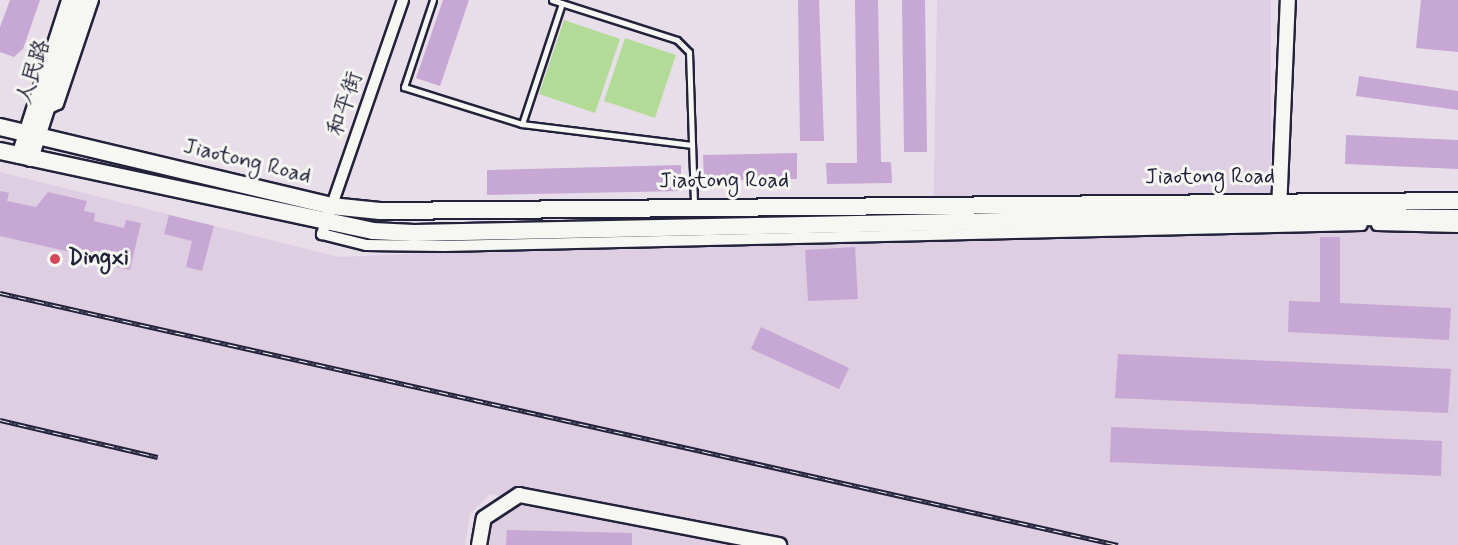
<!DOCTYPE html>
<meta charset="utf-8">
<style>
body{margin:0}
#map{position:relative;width:1458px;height:545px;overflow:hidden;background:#e8dee9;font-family:Mynerve,"LXGW WenKai TC",sans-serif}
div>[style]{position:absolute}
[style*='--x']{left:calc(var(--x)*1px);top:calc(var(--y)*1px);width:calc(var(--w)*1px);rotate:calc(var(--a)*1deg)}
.built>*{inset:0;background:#decee2}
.green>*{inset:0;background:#b2db98}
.building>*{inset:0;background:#c7a7d3}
.roads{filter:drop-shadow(2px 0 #22223b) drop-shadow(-2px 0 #22223b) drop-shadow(0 2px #22223b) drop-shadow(0 -2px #22223b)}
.service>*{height:5px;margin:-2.5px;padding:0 2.5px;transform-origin:2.5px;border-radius:2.5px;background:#f6f6f2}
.minor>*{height:10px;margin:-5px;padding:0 5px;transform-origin:5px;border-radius:5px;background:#f6f6f2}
.tertiary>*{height:14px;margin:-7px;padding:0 7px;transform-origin:7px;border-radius:7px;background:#f6f6f2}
.secondary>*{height:15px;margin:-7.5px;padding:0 7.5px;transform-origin:7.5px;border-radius:7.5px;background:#f6f6f2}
.primary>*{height:16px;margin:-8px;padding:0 8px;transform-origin:8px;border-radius:8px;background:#f6f6f2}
.rail>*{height:5px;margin-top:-2.5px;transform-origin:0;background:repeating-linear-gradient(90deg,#f6f6f2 0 9px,#22223b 0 18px);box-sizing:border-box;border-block:2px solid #22223b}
.dots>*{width:16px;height:16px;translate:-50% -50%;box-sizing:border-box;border:3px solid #f6f6f2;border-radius:50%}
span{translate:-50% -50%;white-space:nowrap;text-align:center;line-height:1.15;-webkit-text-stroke:6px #f6f6f2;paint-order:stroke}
.street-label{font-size:22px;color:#22223b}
.poi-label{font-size:22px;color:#22223b;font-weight:700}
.left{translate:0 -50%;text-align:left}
</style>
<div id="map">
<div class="built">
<i style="clip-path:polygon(937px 0,1271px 0,1271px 218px,1458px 205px,1458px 545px,485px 545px,489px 523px,524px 501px,490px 494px,470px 514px,465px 545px,0 545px,0 172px,339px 257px,933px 231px)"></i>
</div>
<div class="green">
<i style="clip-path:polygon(564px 20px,620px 39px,595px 113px,539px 94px)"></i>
<i style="clip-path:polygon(625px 38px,676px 55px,655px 118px,604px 101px)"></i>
</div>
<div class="building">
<i style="clip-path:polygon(10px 0,40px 0,23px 49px,14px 57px,0 52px,0 27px)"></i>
<i style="clip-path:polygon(443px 0,469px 0,440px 86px,416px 78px)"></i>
<i style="clip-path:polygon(798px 0,819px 0,824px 141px,800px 141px)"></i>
<i style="clip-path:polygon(855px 0,878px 0,881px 162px,891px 162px,892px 183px,827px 184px,826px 163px,857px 163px)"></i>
<i style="clip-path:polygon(902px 0,925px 0,927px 152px,904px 152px)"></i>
<i style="clip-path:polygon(1421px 0,1458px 0,1458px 52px,1416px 48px)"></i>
<i style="clip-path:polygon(1359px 76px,1458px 91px,1458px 110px,1356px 96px)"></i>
<i style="clip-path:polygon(1346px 135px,1458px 140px,1458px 169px,1345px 164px)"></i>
<i style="clip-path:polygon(797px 153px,797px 179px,704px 181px,703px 155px)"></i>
<i style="clip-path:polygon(681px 165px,681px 191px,487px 195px,487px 170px)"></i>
<i style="clip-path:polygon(0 191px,9px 193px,7px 201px,36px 207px,48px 192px,87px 201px,84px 211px,95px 213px,94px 221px,124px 228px,126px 220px,141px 223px,130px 270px,113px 266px,114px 262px,0 236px)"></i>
<i style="clip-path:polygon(169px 215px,214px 226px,202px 271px,186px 267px,192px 241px,164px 234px)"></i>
<i style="clip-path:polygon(1320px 237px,1340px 237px,1340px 303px,1451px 308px,1449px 340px,1288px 332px,1289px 301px,1320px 302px)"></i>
<i style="clip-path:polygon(855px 247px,858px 299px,808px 301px,805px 250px)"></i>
<i style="clip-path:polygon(761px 327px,849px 368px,839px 389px,751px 349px)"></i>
<i style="clip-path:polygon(1118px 354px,1451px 369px,1448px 413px,1115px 398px)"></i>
<i style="clip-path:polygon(1111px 427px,1442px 441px,1441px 476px,1110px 462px)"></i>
<i style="clip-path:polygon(507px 530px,632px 533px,632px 545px,506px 545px)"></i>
</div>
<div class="roads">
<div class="service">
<i style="--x:433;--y:0;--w:92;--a:108.4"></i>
<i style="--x:404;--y:87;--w:124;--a:17.4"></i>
<i style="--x:522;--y:124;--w:171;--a:7"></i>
<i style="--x:552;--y:0;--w:131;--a:17.7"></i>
<i style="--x:677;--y:40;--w:17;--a:45"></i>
<i style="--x:689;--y:52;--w:153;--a:88.1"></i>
<i style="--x:522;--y:124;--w:127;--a:-71.7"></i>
</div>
<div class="minor">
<i style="--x:403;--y:0;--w:248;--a:109.1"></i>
<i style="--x:322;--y:234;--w:45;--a:14"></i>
<i style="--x:366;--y:245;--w:78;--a:0.7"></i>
<i style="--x:444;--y:246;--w:918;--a:-1.31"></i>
<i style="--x:45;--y:110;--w:14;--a:-25"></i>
<i style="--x:58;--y:104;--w:110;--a:-71.4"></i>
<i style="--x:1377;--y:225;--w:81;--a:1.4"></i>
</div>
<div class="tertiary">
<i style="--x:1279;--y:211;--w:211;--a:-87.6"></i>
<i style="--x:479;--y:545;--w:27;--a:-80"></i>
<i style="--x:484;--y:518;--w:42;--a:-33.3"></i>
<i style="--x:519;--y:495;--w:265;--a:10.9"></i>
</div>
<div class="secondary">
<i style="--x:19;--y:155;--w:163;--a:-72.1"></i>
<i style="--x:30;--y:158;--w:166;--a:-72.1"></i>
</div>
<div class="primary">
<i style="--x:0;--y:127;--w:340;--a:13.4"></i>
<i style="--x:331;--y:206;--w:49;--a:5.8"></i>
<i style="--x:380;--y:211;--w:1078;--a:-0.53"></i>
<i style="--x:0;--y:151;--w:381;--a:12.1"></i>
<i style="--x:373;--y:231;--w:41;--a:2.8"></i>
<i style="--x:414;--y:233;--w:842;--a:-1.16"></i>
<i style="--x:1256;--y:216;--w:202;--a:0.6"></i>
</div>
</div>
<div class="rail">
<i style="--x:0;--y:293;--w:1146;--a:12.7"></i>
<i style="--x:0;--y:420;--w:162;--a:13.2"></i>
</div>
<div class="dots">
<i style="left:55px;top:259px;background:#d1495b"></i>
</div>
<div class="street-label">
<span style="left:34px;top:72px;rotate:-72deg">人民路</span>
<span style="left:346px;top:104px;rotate:-71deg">和平街</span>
<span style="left:247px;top:162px;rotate:14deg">Jiaotong Road</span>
<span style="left:1210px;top:178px">Jiaotong Road</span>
<span style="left:724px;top:182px">Jiaotong Road</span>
</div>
<div class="poi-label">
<span class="left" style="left:68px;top:259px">Dingxi</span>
</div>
</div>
